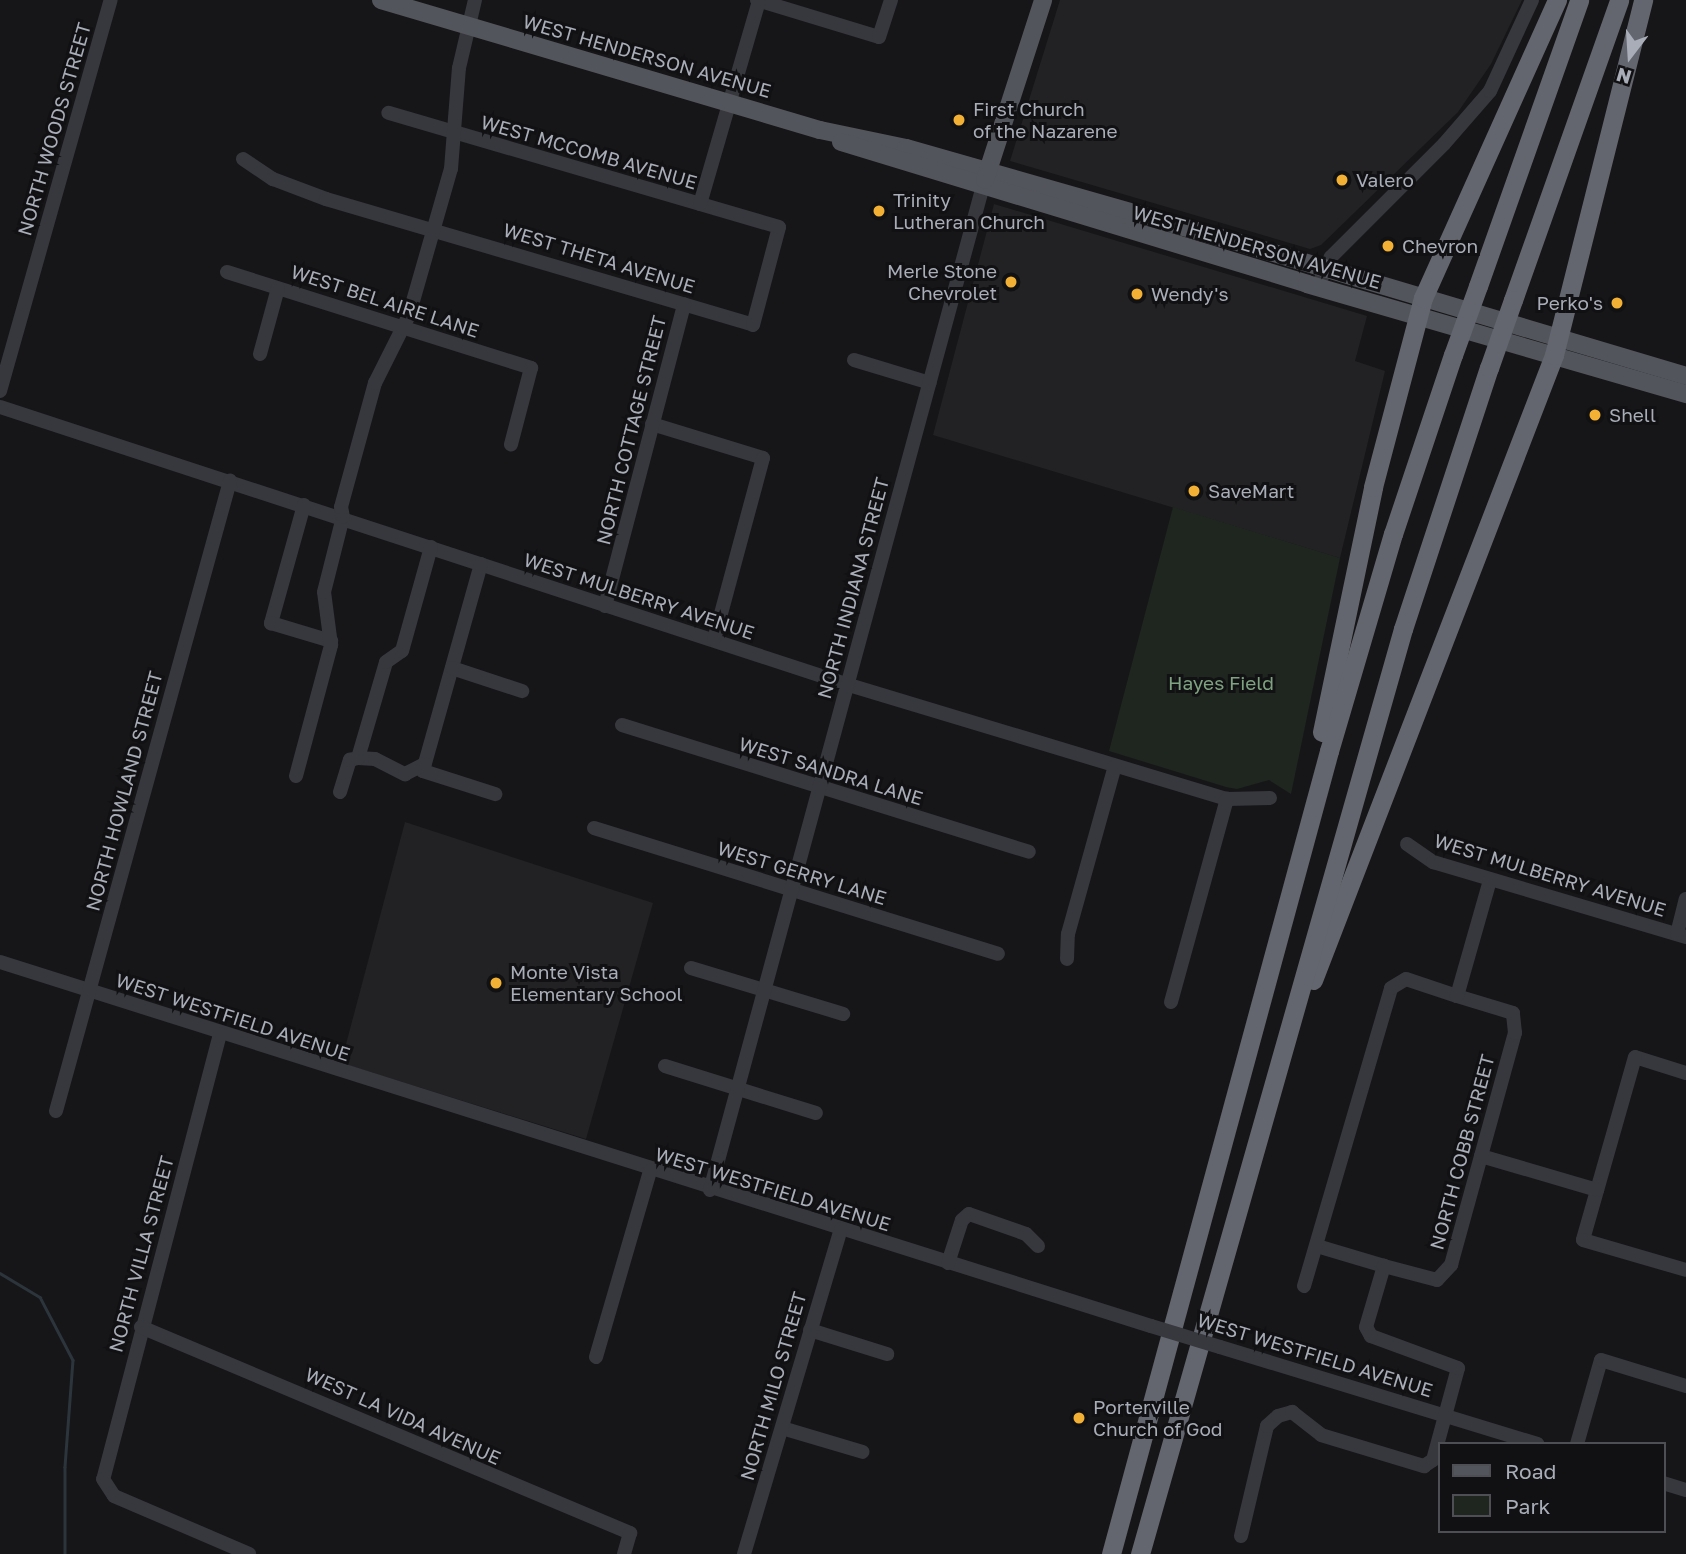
<!DOCTYPE html>
<style>
body{margin:0}
#map{position:relative;width:1686px;height:1554px;overflow:hidden;background:#161618;font-family:"Golos Text",sans-serif}
div>[style]{position:absolute}
[style*='--x']{left:calc(var(--x)*1px);top:calc(var(--y)*1px);width:calc(var(--w)*1px);rotate:calc(var(--a)*1deg)}
.built>*{inset:0;background:#222225}
.green>*{inset:0;background:#1e261f}
.stream>*{height:2.5px;margin:-1.25px;padding:0 1.25px;transform-origin:1.25px;border-radius:1.25px;background:#2c353c}
.minor>*{height:14px;margin:-7px;padding:0 7px;transform-origin:7px;border-radius:7px;background:#37383d}
.major>*{height:18px;margin:-9px;padding:0 9px;transform-origin:9px;border-radius:9px;background:#53555c}
.highway>*{height:19px;margin:-9.5px;padding:0 9.5px;transform-origin:9.5px;border-radius:9.5px;background:#63666e}
.minor-bridge>*{height:14px;margin:-7px;padding:0 7px;transform-origin:7px;border-radius:7px;background:#37383d}
.highway-bridge>*{height:19px;margin:-9.5px;padding:0 9.5px;transform-origin:9.5px;border-radius:9.5px;background:#63666e}
.dots>*{width:19px;height:19px;translate:-50% -50%;box-sizing:border-box;border:4px solid #111113;border-radius:50%}
span{translate:-50% -50%;white-space:nowrap;text-align:center;line-height:1.15;-webkit-text-stroke:6px #111113;paint-order:stroke}
.street-label{font-size:19px;color:#a8adb8}
.poi-label{font-size:19px;color:#a8adb8}
.left{translate:0 -50%;text-align:left}
.right{translate:-100% -50%;text-align:right}
.park-label{font-size:19px;color:#7fa381}
.legend{position:absolute;left:1438px;top:1442px;width:228px;height:91px;box-sizing:border-box;background:#111113;border:2px solid #4d4f55;margin:0;padding:9px 12px;list-style:none;font-size:21px;color:#a8adb8}
.legend li{display:flex;align-items:center;gap:14px;height:35px}
.legend b{width:35px;border:2px solid #4d4f55}
.north{position:absolute;left:1595px;top:21px;width:70px;height:70px;-webkit-text-stroke:5px #111113;paint-order:stroke;rotate:197deg;font-size:19px;font-weight:700;line-height:28px;text-align:center;color:#a8adb8}
.north::after{content:'';display:block;margin:auto;width:24px;height:32px;background:#a8adb8;clip-path:polygon(50% 0,100% 100%,50% 72%,0 100%)}
</style>
<div id="map">
<div class="built">
<i style="clip-path:polygon(1060px 0,1522px 0,1491px 64px,1458px 112px,1321px 245px,1310px 249px,1010px 161px)"></i>
<i style="clip-path:polygon(994px 204px,1367px 316px,1355px 361px,1385px 371px,1340px 558px,933px 435px)"></i>
<i style="clip-path:polygon(405px 822px,653px 903px,586px 1139px,341px 1063px)"></i>
</div>
<div class="green">
<i style="clip-path:polygon(1173px 507px,1340px 558px,1291px 794px,1269px 780px,1237px 789px,1226px 787px,1109px 751px)"></i>
</div>
<div class="stream">
<i style="--x:0;--y:1273;--w:47;--a:31"></i>
<i style="--x:40;--y:1297;--w:71;--a:62.4"></i>
<i style="--x:73;--y:1360;--w:107;--a:94.3"></i>
<i style="--x:65;--y:1467;--w:87;--a:90"></i>
</div>
<div class="minor">
<i style="--x:757;--y:0;--w:127;--a:16.9"></i>
<i style="--x:879;--y:37;--w:39;--a:-72"></i>
<i style="--x:243;--y:159;--w:36;--a:34"></i>
<i style="--x:273;--y:179;--w:57;--a:20.7"></i>
<i style="--x:326;--y:199;--w:445;--a:16.4"></i>
<i style="--x:753;--y:325;--w:101;--a:-75.1"></i>
<i style="--x:779;--y:227;--w:407;--a:-163.7"></i>
<i style="--x:700;--y:204;--w:211;--a:-73.8"></i>
<i style="--x:227;--y:272;--w:319;--a:17.5"></i>
<i style="--x:531;--y:368;--w:79;--a:104.7"></i>
<i style="--x:1317;--y:288;--w:34;--a:-66"></i>
<i style="--x:1331;--y:257;--w:160;--a:-45"></i>
<i style="--x:1444;--y:144;--w:70;--a:-49"></i>
<i style="--x:1490;--y:91;--w:100;--a:-65.2"></i>
<i style="--x:260;--y:354;--w:68;--a:-74.7"></i>
<i style="--x:854;--y:360;--w:79;--a:16.8"></i>
<i style="--x:0;--y:391;--w:406;--a:-74.2"></i>
<i style="--x:0;--y:407;--w:893;--a:18.13"></i>
<i style="--x:849;--y:685;--w:395;--a:16.8"></i>
<i style="--x:1227;--y:799;--w:43;--a:-1.3"></i>
<i style="--x:652;--y:424;--w:116;--a:17"></i>
<i style="--x:763;--y:458;--w:188;--a:105.1"></i>
<i style="--x:304;--y:505;--w:123;--a:105.6"></i>
<i style="--x:271;--y:623;--w:63;--a:16.7"></i>
<i style="--x:481;--y:564;--w:215;--a:105.7"></i>
<i style="--x:423;--y:771;--w:76;--a:17.7"></i>
<i style="--x:605;--y:606;--w:312;--a:-75.3"></i>
<i style="--x:452;--y:668;--w:74;--a:18.2"></i>
<i style="--x:622;--y:725;--w:426;--a:17.3"></i>
<i style="--x:358;--y:758;--w:17;--a:3"></i>
<i style="--x:375;--y:759;--w:34;--a:27"></i>
<i style="--x:405;--y:774;--w:22;--a:-27"></i>
<i style="--x:296;--y:776;--w:136;--a:-75"></i>
<i style="--x:331;--y:645;--w:53;--a:-97.5"></i>
<i style="--x:324;--y:592;--w:77;--a:-75.8"></i>
<i style="--x:343;--y:517;--w:10;--a:-101"></i>
<i style="--x:341;--y:507;--w:129;--a:-74.7"></i>
<i style="--x:375;--y:383;--w:76;--a:-63.4"></i>
<i style="--x:409;--y:315;--w:152;--a:-74"></i>
<i style="--x:451;--y:169;--w:101;--a:-85.5"></i>
<i style="--x:459;--y:68;--w:70;--a:-76.8"></i>
<i style="--x:340;--y:792;--w:34;--a:-73"></i>
<i style="--x:350;--y:760;--w:8;--a:-14"></i>
<i style="--x:358;--y:758;--w:100;--a:-73.7"></i>
<i style="--x:386;--y:662;--w:19;--a:-35"></i>
<i style="--x:402;--y:651;--w:108;--a:-74.4"></i>
<i style="--x:594;--y:828;--w:423;--a:17.3"></i>
<i style="--x:1407;--y:844;--w:32;--a:35"></i>
<i style="--x:1433;--y:862;--w:264;--a:16.5"></i>
<i style="--x:1677;--y:934;--w:36;--a:-76"></i>
<i style="--x:1067;--y:959;--w:25;--a:-88"></i>
<i style="--x:1068;--y:934;--w:174;--a:-74.4"></i>
<i style="--x:0;--y:962;--w:1207;--a:17.55"></i>
<i style="--x:691;--y:968;--w:159;--a:16.8"></i>
<i style="--x:1171;--y:1002;--w:211;--a:-74.6"></i>
<i style="--x:220;--y:1034;--w:460;--a:104.7"></i>
<i style="--x:103;--y:1479;--w:20;--a:57"></i>
<i style="--x:114;--y:1496;--w:147;--a:23.2"></i>
<i style="--x:665;--y:1066;--w:158;--a:17.3"></i>
<i style="--x:1686;--y:1073;--w:53;--a:-162.6"></i>
<i style="--x:1635;--y:1057;--w:190;--a:105.9"></i>
<i style="--x:1583;--y:1240;--w:107;--a:16.2"></i>
<i style="--x:56;--y:1111;--w:654;--a:-74.56"></i>
<i style="--x:1481;--y:1156;--w:121;--a:16.3"></i>
<i style="--x:710;--y:1190;--w:1040;--a:-74.79"></i>
<i style="--x:1317;--y:1246;--w:70;--a:16.6"></i>
<i style="--x:948;--y:1263;--w:45;--a:-72"></i>
<i style="--x:962;--y:1220;--w:9;--a:-41"></i>
<i style="--x:969;--y:1214;--w:60;--a:19.3"></i>
<i style="--x:1026;--y:1234;--w:17;--a:45"></i>
<i style="--x:1304;--y:1286;--w:310;--a:-73.7"></i>
<i style="--x:1391;--y:988;--w:17;--a:-31"></i>
<i style="--x:1406;--y:979;--w:54;--a:18.4"></i>
<i style="--x:141;--y:1327;--w:531;--a:22.84"></i>
<i style="--x:630;--y:1533;--w:22;--a:106"></i>
<i style="--x:810;--y:1330;--w:81;--a:17.3"></i>
<i style="--x:1220;--y:1347;--w:332;--a:17"></i>
<i style="--x:596;--y:1357;--w:194;--a:-73.8"></i>
<i style="--x:782;--y:1428;--w:84;--a:16.5"></i>
<i style="--x:1577;--y:1444;--w:87;--a:-74.1"></i>
<i style="--x:1601;--y:1360;--w:89;--a:17"></i>
<i style="--x:1663;--y:1483;--w:24;--a:17"></i>
<i style="--x:1241;--y:1536;--w:113;--a:-76.7"></i>
<i style="--x:1267;--y:1426;--w:15;--a:-42"></i>
<i style="--x:1278;--y:1416;--w:15;--a:-16"></i>
<i style="--x:1292;--y:1412;--w:37;--a:38"></i>
<i style="--x:1321;--y:1435;--w:108;--a:16.8"></i>
<i style="--x:1424;--y:1466;--w:11;--a:-34"></i>
<i style="--x:1433;--y:1460;--w:95;--a:-74.8"></i>
<i style="--x:1458;--y:1368;--w:93;--a:-159.8"></i>
<i style="--x:1371;--y:1336;--w:10;--a:-119"></i>
<i style="--x:1366;--y:1327;--w:64;--a:-73.6"></i>
<i style="--x:1384;--y:1266;--w:55;--a:14.8"></i>
<i style="--x:1437;--y:1280;--w:21;--a:-47"></i>
<i style="--x:1451;--y:1265;--w:241;--a:-74.6"></i>
<i style="--x:1515;--y:1033;--w:20;--a:-96"></i>
<i style="--x:1513;--y:1013;--w:59;--a:-163.1"></i>
<i style="--x:1457;--y:996;--w:121;--a:-74.1"></i>
<i style="--x:744;--y:1554;--w:339;--a:-73.4"></i>
</div>
<div class="major">
<i style="--x:381;--y:0;--w:458;--a:16.5"></i>
<i style="--x:820;--y:130;--w:88;--a:11.8"></i>
<i style="--x:906;--y:148;--w:337;--a:15.9"></i>
<i style="--x:1230;--y:240;--w:476;--a:16.6"></i>
<i style="--x:841;--y:142;--w:487;--a:16.9"></i>
<i style="--x:1307;--y:284;--w:395;--a:16.2"></i>
<i style="--x:985;--y:180;--w:189;--a:-72.1"></i>
</div>
<div class="highway">
<i style="--x:1478;--y:286;--w:303;--a:-70.5"></i>
<i style="--x:1513;--y:300;--w:318;--a:-70.5"></i>
<i style="--x:1322;--y:732;--w:250;--a:-78.2"></i>
<i style="--x:1373;--y:487;--w:196;--a:-75.2"></i>
<i style="--x:1423;--y:298;--w:327;--a:-65.8"></i>
<i style="--x:1313;--y:980;--w:670;--a:-68.91"></i>
<i style="--x:1554;--y:355;--w:366;--a:-75.9"></i>
<i style="--x:1111;--y:1554;--w:832;--a:-74.81"></i>
<i style="--x:1329;--y:751;--w:226;--a:-73.6"></i>
<i style="--x:1393;--y:534;--w:189;--a:-71.5"></i>
<i style="--x:1140;--y:1554;--w:962;--a:-74.13"></i>
<i style="--x:1403;--y:629;--w:275;--a:-71.8"></i>
</div>
<div class="minor-bridge">
<i style="--x:1151;--y:1326;--w:72;--a:16.9"></i>
</div>
<div class="highway-bridge">
<i style="--x:1453;--y:355;--w:73;--a:-70.1"></i>
<i style="--x:1489;--y:368;--w:72;--a:-70.6"></i>
</div>
<div class="dots">
<i style="left:959px;top:120px;background:#f2b134"></i>
<i style="left:1342px;top:180px;background:#f2b134"></i>
<i style="left:879px;top:211px;background:#f2b134"></i>
<i style="left:1388px;top:246px;background:#f2b134"></i>
<i style="left:1011px;top:282px;background:#f2b134"></i>
<i style="left:1137px;top:294px;background:#f2b134"></i>
<i style="left:1617px;top:303px;background:#f2b134"></i>
<i style="left:1595px;top:415px;background:#f2b134"></i>
<i style="left:1194px;top:491px;background:#f2b134"></i>
<i style="left:496px;top:983px;background:#f2b134"></i>
<i style="left:1079px;top:1418px;background:#f2b134"></i>
</div>
<div class="street-label">
<span style="left:647px;top:56px;rotate:16deg">WEST HENDERSON AVENUE</span>
<span style="left:54px;top:129px;rotate:-74deg">NORTH WOODS STREET</span>
<span style="left:589px;top:152px;rotate:16deg">WEST MCCOMB AVENUE</span>
<span style="left:1257px;top:247px;rotate:16deg">WEST HENDERSON AVENUE</span>
<span style="left:599px;top:258px;rotate:17deg">WEST THETA AVENUE</span>
<span style="left:385px;top:301px;rotate:18deg">WEST BEL AIRE LANE</span>
<span style="left:631px;top:430px;rotate:-76deg">NORTH COTTAGE STREET</span>
<span style="left:853px;top:588px;rotate:-75deg">NORTH INDIANA STREET</span>
<span style="left:639px;top:596px;rotate:18deg">WEST MULBERRY AVENUE</span>
<span style="left:831px;top:771px;rotate:17deg">WEST SANDRA LANE</span>
<span style="left:124px;top:791px;rotate:-75deg">NORTH HOWLAND STREET</span>
<span style="left:802px;top:873px;rotate:17deg">WEST GERRY LANE</span>
<span style="left:1550px;top:875px;rotate:17deg">WEST MULBERRY AVENUE</span>
<span style="left:233px;top:1017px;rotate:18deg">WEST WESTFIELD AVENUE</span>
<span style="left:1462px;top:1152px;rotate:-75deg">NORTH COBB STREET</span>
<span style="left:773px;top:1189px;rotate:17deg">WEST WESTFIELD AVENUE</span>
<span style="left:141px;top:1254px;rotate:-75deg">NORTH VILLA STREET</span>
<span style="left:1315px;top:1355px;rotate:17deg">WEST WESTFIELD AVENUE</span>
<span style="left:773px;top:1386px;rotate:-74deg">NORTH MILO STREET</span>
<span style="left:403px;top:1416px;rotate:24deg">WEST LA VIDA AVENUE</span>
</div>
<div class="poi-label">
<span class="left" style="left:973px;top:120px">First Church<br>of the Nazarene</span>
<span class="left" style="left:1356px;top:180px">Valero</span>
<span class="left" style="left:893px;top:211px">Trinity<br>Lutheran Church</span>
<span class="left" style="left:1402px;top:246px">Chevron</span>
<span class="right" style="left:997px;top:282px">Merle Stone<br>Chevrolet</span>
<span class="left" style="left:1151px;top:294px">Wendy's</span>
<span class="right" style="left:1603px;top:303px">Perko's</span>
<span class="left" style="left:1609px;top:415px">Shell</span>
<span class="left" style="left:1208px;top:491px">SaveMart</span>
<span class="left" style="left:510px;top:983px">Monte Vista<br>Elementary School</span>
<span class="left" style="left:1093px;top:1418px">Porterville<br>Church of God</span>
</div>
<div class="park-label">
<span style="left:1221px;top:683px">Hayes Field</span>
</div>
<ul class="legend">
<li><b style="height:9px;background:#53555c"></b>Road</li>
<li><b style="height:19px;background:#1e261f"></b>Park</li>
</ul>
<div class="north">N</div>
</div>
